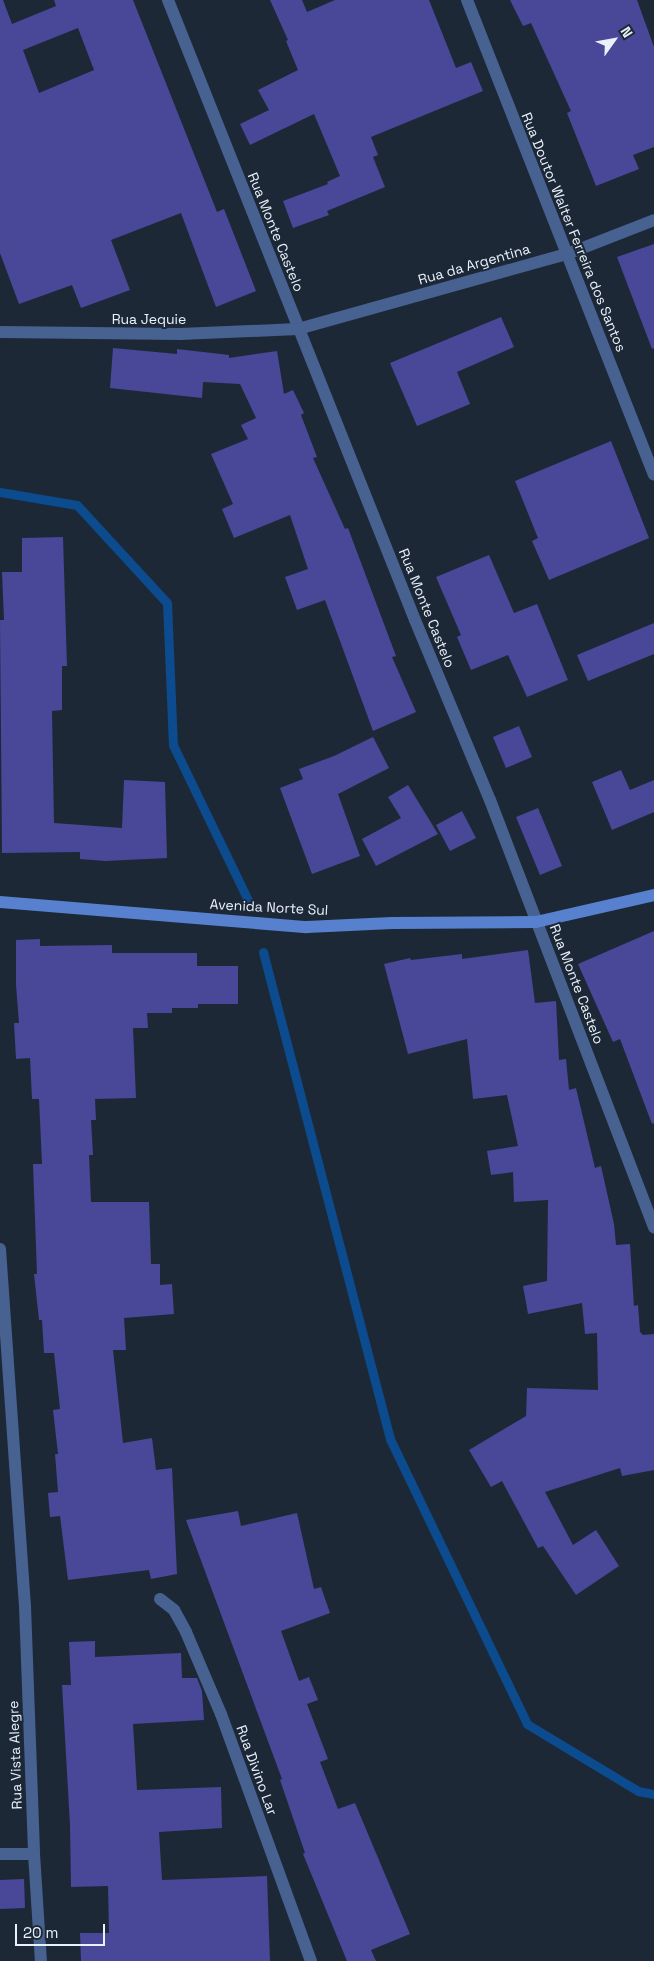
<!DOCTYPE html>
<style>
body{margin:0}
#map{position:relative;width:654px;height:1961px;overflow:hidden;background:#1d2837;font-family:"Space Grotesk",sans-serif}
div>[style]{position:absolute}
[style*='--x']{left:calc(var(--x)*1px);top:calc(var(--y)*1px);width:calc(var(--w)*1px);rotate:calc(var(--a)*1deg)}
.stream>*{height:9px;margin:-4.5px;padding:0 4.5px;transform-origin:4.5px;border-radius:4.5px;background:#0b4b8e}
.building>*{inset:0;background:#494797}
.street>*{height:12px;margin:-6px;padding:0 6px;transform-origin:6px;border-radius:6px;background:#476191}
.secondary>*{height:12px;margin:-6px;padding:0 6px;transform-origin:6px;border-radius:6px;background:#5781ce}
span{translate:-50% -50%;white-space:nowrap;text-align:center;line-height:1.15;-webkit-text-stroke:4px #1d2837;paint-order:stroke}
.street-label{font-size:14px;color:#eaf1fb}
.north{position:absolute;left:589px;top:15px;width:50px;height:50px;-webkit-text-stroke:4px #1d2837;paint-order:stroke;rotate:58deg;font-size:14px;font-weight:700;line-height:20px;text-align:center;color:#eaf1fb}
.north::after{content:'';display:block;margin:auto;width:18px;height:22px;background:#eaf1fb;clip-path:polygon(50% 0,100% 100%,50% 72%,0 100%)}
.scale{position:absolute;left:15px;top:1924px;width:90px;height:22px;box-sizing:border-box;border:2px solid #eaf1fb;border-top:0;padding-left:6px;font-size:15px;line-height:18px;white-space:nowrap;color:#eaf1fb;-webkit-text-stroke:4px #1d2837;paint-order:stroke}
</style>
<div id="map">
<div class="stream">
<i style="--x:0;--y:492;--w:78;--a:9.6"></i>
<i style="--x:77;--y:505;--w:133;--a:47.4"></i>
<i style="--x:167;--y:603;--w:142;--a:87.6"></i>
<i style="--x:173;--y:745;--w:172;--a:64.2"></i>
<i style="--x:263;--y:952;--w:503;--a:75.38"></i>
<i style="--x:390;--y:1439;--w:316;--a:64.3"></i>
<i style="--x:527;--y:1724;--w:130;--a:31.1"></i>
<i style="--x:638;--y:1791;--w:16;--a:11"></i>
</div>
<div class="building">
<i style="clip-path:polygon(evenodd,0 0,3px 0,12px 24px,56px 6px,54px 0,133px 0,217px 212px,224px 209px,256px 291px,216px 307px,181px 213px,111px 240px,130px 290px,81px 308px,72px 285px,19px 304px,0 253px,0 0,78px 28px,94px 70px,39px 93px,23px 50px,78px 28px)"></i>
<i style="clip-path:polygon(270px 0,302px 0,307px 12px,335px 0,429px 0,456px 68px,471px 62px,483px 91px,371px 137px,378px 155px,373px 157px,385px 187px,327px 211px,329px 215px,293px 228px,283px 201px,328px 184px,327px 182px,340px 176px,314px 114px,250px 145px,240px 124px,269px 110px,258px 90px,298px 70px,286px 41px,288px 40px)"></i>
<i style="clip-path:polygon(510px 0,637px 0,654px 47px,654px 147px,633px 155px,639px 169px,596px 186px,567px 113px,571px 111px,531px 23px,523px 26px)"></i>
<i style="clip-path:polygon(654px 244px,654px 348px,652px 349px,617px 257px)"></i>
<i style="clip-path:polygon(501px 317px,514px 347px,457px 372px,470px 404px,417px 426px,390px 363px)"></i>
<i style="clip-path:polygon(113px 348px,177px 354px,177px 349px,229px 355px,229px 358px,277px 351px,284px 394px,293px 390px,304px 413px,301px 415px,317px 457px,313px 458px,345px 529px,348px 528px,396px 656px,392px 657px,416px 712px,373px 731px,325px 600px,297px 610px,285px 577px,308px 569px,290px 515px,234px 538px,222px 509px,233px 504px,211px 454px,248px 439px,241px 425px,256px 418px,240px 384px,203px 382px,202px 398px,110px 388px)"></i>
<i style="clip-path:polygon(611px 441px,649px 538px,549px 580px,532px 541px,538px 538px,515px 481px)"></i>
<i style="clip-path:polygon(63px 537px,67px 666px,62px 666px,62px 710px,52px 711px,54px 823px,122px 828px,124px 780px,165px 782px,167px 858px,105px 861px,80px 859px,80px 852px,2px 853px,0 620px,4px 620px,2px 572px,22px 572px,22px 538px)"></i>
<i style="clip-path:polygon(489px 555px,514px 613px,537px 604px,568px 680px,527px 697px,508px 655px,471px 670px,457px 637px,461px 635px,436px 577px)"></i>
<i style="clip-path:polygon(654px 623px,654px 654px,588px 681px,577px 655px)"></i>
<i style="clip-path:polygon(519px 726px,532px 757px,506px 768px,493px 737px)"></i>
<i style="clip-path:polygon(373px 737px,389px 768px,338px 794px,360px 856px,312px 874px,280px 788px,303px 779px,299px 769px,334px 756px)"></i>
<i style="clip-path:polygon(621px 770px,630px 790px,654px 780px,654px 812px,612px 830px,592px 782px)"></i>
<i style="clip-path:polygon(408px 785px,438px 834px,376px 866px,362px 839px,401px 818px,388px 797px)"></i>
<i style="clip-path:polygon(538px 808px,562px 866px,540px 875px,516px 817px)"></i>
<i style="clip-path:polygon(462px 811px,476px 838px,450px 851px,436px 825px)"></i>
<i style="clip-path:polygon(654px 931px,654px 1123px,652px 1124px,620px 1039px,613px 1042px,578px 964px)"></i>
<i style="clip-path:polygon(40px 939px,40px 946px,112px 945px,112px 953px,197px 953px,197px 966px,238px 966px,238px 1004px,198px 1004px,198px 1008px,172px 1008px,172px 1013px,147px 1013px,148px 1028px,133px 1028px,136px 1098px,95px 1099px,96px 1120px,91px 1120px,93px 1155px,89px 1155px,91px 1202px,149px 1202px,151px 1264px,160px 1264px,160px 1285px,172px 1284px,174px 1314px,124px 1318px,126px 1350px,113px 1350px,123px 1443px,152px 1438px,156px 1470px,172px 1468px,177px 1574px,151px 1579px,149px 1570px,68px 1580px,60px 1516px,50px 1517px,48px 1493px,58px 1492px,55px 1454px,58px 1454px,53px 1410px,60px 1409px,54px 1353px,44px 1353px,42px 1320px,39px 1320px,34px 1274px,37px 1274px,33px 1164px,42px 1164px,39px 1099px,32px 1099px,30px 1058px,16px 1059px,14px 1023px,19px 1023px,16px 985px,16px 940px)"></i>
<i style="clip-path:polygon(528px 950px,535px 1003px,556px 1001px,559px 1060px,566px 1059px,569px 1090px,576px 1088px,595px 1168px,601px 1166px,614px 1224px,616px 1245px,630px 1244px,634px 1306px,638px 1305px,640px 1332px,643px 1335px,654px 1334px,654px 1470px,622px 1476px,620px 1468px,545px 1492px,573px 1545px,596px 1530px,619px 1566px,576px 1595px,543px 1546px,538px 1548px,502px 1481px,491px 1487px,469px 1450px,526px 1416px,527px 1388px,598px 1390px,597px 1333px,585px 1334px,582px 1303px,528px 1314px,523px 1286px,547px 1281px,548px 1200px,514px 1202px,513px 1172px,491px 1175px,487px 1151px,518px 1146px,507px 1095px,473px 1099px,467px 1039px,408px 1054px,384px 964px,410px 958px,411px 960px,462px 954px,462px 959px)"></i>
<i style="clip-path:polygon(238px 1511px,241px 1526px,297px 1513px,314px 1589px,321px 1587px,330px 1613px,281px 1631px,299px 1681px,309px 1677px,318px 1700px,307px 1704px,328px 1759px,320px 1762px,338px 1809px,355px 1803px,410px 1934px,371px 1950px,376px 1961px,347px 1961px,303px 1854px,305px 1853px,280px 1780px,282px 1779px,186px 1520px)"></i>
<i style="clip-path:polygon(95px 1641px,95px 1657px,181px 1653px,182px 1678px,197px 1678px,202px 1691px,204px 1720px,133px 1724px,137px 1790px,221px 1787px,222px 1828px,159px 1832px,162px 1880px,267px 1876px,270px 1961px,81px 1961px,80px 1933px,109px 1933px,108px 1886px,71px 1887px,70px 1825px,62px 1685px,71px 1685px,69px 1642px)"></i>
<i style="clip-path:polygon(24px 1879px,25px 1908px,0 1909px,0 1880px)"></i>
</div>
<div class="street">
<i style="--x:168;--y:0;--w:667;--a:68.28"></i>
<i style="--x:415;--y:620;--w:195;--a:67.4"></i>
<i style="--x:490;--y:800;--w:458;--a:69"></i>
<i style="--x:467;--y:0;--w:510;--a:68.51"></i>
<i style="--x:0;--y:332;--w:180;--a:0.6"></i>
<i style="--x:180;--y:334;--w:118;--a:-2.4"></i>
<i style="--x:298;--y:329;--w:279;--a:-15.6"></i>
<i style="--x:567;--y:254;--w:93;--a:-21.3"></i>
<i style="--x:0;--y:1249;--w:358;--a:86"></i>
<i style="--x:25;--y:1606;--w:248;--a:87.9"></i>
<i style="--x:34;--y:1854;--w:107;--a:86.3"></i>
<i style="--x:160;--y:1599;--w:18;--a:38"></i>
<i style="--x:174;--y:1610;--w:25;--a:61"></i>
<i style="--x:186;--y:1632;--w:89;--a:66.9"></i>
<i style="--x:221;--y:1714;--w:263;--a:70"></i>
<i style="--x:0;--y:1854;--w:34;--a:0"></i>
</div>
<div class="secondary">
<i style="--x:0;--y:902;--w:308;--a:4.7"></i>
<i style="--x:307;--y:927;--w:85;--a:-2.7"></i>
<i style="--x:392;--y:923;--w:144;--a:-0.4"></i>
<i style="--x:536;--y:922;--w:121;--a:-12.9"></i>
</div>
<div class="street-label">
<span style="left:276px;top:232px;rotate:68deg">Rua Monte Castelo</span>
<span style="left:574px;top:232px;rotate:68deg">Rua Doutor Walter Ferreira dos Santos</span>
<span style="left:474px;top:264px;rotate:-16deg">Rua da Argentina</span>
<span style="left:149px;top:319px">Rua Jequie</span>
<span style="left:427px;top:608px;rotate:68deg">Rua Monte Castelo</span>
<span style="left:269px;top:907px;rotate:3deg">Avenida Norte Sul</span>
<span style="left:577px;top:984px;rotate:69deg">Rua Monte Castelo</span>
<span style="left:15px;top:1755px;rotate:-92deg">Rua Vista Alegre</span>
<span style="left:257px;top:1770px;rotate:70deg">Rua Divino Lar</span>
</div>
<div class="north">N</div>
<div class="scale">20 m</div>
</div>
